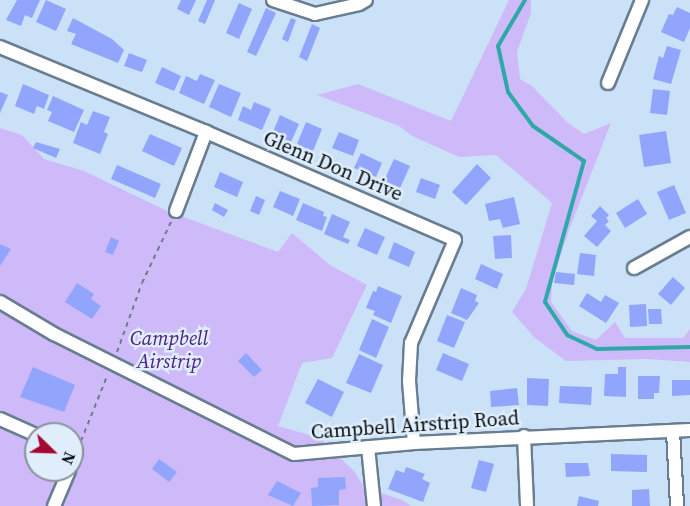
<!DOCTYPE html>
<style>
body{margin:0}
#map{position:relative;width:690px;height:506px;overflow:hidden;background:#cbe1f7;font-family:"Source Serif 4",serif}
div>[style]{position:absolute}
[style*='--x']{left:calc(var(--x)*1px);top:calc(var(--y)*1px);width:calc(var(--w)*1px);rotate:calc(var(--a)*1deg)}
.green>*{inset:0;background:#cebaf9}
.stream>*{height:4px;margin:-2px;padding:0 2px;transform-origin:2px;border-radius:2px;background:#2ea8a8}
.building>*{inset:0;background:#91a5fd}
.path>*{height:2px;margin-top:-1px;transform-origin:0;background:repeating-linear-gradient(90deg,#6c7b89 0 4.5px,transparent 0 9px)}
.roads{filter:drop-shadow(2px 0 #697d90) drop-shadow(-2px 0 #697d90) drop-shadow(0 2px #697d90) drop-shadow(0 -2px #697d90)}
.minor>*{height:12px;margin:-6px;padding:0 6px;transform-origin:6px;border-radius:6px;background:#fff}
span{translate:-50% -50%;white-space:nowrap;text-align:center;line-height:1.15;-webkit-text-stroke:5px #e0edfa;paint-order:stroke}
.street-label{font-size:20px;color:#070f15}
.park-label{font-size:20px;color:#4e2086;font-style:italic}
.north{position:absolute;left:24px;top:422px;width:60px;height:60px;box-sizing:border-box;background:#e0edfa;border:2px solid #89949e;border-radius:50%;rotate:113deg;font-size:16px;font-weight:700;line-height:24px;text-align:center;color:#070f15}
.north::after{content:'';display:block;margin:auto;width:21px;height:27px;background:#a40831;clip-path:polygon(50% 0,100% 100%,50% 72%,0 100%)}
</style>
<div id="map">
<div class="green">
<i style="clip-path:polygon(509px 0,531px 0,531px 13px,517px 52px,520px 79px,532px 86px,567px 122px,584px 134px,611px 123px,569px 230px,552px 282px,551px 302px,572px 331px,596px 340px,615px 322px,625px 338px,683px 338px,690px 329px,690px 362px,647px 359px,566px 361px,535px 338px,512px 312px,526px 289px,552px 203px,496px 155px,459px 157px,412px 136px,399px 126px,317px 95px,358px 84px,451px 121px)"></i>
<i style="clip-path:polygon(evenodd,0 128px,22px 135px,44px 159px,84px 171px,165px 210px,278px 252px,292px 233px,330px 265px,367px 285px,332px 358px,302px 363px,278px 426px,320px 438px,354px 471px,364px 487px,402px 500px,411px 506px,0 506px,0 128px,36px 434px,72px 434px,72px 470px,36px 470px,36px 434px)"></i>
</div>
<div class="stream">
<i style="--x:525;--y:0;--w:53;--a:120.4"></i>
<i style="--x:498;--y:46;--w:47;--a:77.7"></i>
<i style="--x:508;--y:92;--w:42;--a:53.7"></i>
<i style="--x:533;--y:126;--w:62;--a:34.5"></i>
<i style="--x:584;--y:161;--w:146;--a:105.5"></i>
<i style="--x:545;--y:302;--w:40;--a:56"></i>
<i style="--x:567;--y:335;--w:33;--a:25"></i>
<i style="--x:597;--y:349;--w:93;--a:-1.2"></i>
</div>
<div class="building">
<i style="clip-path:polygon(17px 0,40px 0,32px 18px,25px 15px,21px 26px,6px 20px)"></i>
<i style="clip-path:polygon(46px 0,66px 9px,56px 31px,36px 22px)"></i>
<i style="clip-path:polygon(181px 0,196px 0,189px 15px,177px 9px)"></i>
<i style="clip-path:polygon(207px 0,215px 0,205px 24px,198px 21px)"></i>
<i style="clip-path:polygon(239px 3px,252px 9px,239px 39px,226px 33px)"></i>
<i style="clip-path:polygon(677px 7px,690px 13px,690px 28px,684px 42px,661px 32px,669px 14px,673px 15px)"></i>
<i style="clip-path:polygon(266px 8px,276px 13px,256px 56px,247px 52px)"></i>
<i style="clip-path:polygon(73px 18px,112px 39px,124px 50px,118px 63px,71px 44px,76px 34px,67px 31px)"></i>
<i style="clip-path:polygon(291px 18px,296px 20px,288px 42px,282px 39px)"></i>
<i style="clip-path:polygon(312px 24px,320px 28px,307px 61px,299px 57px)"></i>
<i style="clip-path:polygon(667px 46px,681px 50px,671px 84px,653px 79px,659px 56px,663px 58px)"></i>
<i style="clip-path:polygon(129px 53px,147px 60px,142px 72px,124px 66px)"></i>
<i style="clip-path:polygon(162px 67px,181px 76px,174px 91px,155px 83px)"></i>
<i style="clip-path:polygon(200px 74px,215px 80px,204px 104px,179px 93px,186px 76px,197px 81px)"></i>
<i style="clip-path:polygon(23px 84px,49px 95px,44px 109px,37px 106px,34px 114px,15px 106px)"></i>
<i style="clip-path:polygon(219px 84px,241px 93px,231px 117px,209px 107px)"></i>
<i style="clip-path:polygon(653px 89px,670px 91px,667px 115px,650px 113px)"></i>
<i style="clip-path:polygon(0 92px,8px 95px,0 113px)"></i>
<i style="clip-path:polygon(53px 96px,84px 110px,74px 132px,48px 121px,52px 112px,47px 110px)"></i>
<i style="clip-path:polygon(254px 102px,271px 109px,262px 130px,238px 120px,243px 106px,251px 110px)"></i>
<i style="clip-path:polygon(93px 111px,110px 117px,104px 132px,108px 134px,100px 154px,73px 143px,81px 122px,87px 125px)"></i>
<i style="clip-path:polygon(280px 115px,299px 124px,291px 142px,272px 134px)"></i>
<i style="clip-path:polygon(306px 122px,322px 129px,313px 151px,297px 144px)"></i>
<i style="clip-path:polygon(666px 131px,671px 163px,644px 167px,639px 135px)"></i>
<i style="clip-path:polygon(339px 132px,359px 140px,353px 156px,332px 148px)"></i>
<i style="clip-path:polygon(150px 134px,182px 148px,174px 166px,142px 151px)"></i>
<i style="clip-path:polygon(36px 142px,60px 149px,56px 158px,33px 148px)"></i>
<i style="clip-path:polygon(361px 153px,382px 163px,376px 177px,354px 168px)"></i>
<i style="clip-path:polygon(394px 159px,410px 166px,400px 188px,384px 181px)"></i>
<i style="clip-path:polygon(477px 164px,491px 178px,466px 205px,452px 192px)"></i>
<i style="clip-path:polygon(117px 165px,161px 184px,155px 198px,111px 179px)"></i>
<i style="clip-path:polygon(220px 172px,243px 182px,237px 197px,214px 187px)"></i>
<i style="clip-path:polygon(421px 178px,440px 185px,435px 199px,416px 192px)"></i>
<i style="clip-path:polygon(674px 185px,686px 213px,669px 220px,657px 192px)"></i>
<i style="clip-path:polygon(280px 191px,300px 199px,293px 216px,273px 207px)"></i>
<i style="clip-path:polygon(256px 196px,265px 200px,259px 215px,250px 211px)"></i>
<i style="clip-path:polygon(514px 197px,520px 224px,503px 228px,500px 219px,489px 221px,485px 204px)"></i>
<i style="clip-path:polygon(638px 199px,647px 214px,625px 228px,616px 213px)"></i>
<i style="clip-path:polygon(215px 203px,228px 210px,224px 217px,212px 210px)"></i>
<i style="clip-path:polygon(303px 203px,324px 212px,323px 216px,327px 217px,322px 231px,296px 220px)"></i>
<i style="clip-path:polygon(600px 206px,609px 215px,606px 218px,609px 221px,605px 225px,611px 231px,597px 247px,584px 236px,597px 221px,591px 216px)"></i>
<i style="clip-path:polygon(332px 214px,350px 222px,343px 237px,350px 240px,348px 244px,324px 234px)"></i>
<i style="clip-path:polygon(365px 228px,385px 237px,377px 255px,357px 246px)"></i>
<i style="clip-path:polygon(511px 235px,512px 258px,495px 259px,493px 236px)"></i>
<i style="clip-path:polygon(111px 237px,119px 241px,113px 255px,105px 252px)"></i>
<i style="clip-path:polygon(394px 242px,415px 252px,409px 267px,388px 258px)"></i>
<i style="clip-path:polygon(0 244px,11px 249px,0 266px)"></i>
<i style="clip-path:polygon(580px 253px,596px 255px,594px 276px,577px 274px)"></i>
<i style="clip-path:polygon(481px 264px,503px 274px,497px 289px,475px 279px)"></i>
<i style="clip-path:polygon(556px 272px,575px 274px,574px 285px,554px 283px)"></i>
<i style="clip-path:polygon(673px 277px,685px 288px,671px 305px,658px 294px)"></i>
<i style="clip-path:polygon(77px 283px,94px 294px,91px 299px,101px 306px,92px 319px,65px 302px)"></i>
<i style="clip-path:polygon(378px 286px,402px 296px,391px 323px,373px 315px,375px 311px,366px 308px,373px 291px,376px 292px)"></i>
<i style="clip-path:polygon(461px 288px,477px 295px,475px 301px,479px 303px,467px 320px,451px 313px)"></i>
<i style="clip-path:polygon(587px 293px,601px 302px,605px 295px,619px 303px,606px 323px,579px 306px)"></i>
<i style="clip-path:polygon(646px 304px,647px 326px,630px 327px,629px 305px)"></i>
<i style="clip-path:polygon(648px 309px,661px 309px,662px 324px,649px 324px)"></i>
<i style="clip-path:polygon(447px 315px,465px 322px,454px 348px,437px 341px)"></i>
<i style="clip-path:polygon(372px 319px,389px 327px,376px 358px,359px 350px)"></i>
<i style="clip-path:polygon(246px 353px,262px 370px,254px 377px,238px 361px)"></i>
<i style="clip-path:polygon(443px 353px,469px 364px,462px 381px,436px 370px)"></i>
<i style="clip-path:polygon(359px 354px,383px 365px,371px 393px,346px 383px)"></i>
<i style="clip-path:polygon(33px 367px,75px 385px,64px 412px,20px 397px)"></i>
<i style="clip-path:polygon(618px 367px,626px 367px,626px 397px,604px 396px,605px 374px,618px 374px)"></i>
<i style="clip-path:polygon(638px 376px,660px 376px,659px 393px,654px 393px,654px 399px,638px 399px)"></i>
<i style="clip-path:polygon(527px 378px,549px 379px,548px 406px,527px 405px)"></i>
<i style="clip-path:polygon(318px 379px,344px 392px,332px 417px,305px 403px)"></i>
<i style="clip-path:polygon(672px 380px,690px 380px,690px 395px,672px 396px)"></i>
<i style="clip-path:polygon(560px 386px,592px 387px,591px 405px,559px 403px)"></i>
<i style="clip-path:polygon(517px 388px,519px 405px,491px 407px,490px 391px)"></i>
<i style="clip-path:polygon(611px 454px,647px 455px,647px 472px,611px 471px)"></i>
<i style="clip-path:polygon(159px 459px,177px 472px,169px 482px,152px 469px)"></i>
<i style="clip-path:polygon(479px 460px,494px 464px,486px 492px,471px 488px)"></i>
<i style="clip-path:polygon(565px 463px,588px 463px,590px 476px,566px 477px)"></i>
<i style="clip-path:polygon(406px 467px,425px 474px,422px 479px,430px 483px,423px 502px,388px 489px,396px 470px,404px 473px)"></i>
<i style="clip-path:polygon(345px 477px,346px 489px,339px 490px,339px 505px,312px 506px,311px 488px,318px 487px,318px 478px)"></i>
<i style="clip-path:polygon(277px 481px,301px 493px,293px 506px,268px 495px)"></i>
<i style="clip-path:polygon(649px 489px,650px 506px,632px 506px,632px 490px)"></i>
<i style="clip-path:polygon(579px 496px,599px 501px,598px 506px,577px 506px)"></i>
</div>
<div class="path">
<i style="--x:117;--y:352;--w:73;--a:-70.1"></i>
<i style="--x:142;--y:283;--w:68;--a:-64.6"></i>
<i style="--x:81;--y:441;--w:72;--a:-68.1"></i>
</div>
<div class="roads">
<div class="minor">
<i style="--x:273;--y:0;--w:44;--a:18.4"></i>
<i style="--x:315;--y:14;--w:45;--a:-12.8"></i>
<i style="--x:359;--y:4;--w:8;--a:-30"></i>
<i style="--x:0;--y:47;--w:223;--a:22.4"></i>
<i style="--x:206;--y:132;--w:271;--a:23.4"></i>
<i style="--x:455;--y:240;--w:112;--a:113.1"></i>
<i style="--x:411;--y:343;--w:38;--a:93"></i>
<i style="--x:409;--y:381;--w:62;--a:85.4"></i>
<i style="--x:608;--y:83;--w:90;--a:-67.7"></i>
<i style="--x:176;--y:211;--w:85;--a:-69.2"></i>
<i style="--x:634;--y:268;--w:64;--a:-29"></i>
<i style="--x:0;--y:302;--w:63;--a:30.7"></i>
<i style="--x:54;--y:334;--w:268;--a:26.6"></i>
<i style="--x:294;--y:454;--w:121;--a:-5.2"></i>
<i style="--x:414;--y:443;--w:276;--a:-2.7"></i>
<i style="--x:0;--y:419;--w:39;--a:24"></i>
<i style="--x:673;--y:431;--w:75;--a:86.9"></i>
<i style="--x:524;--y:436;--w:69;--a:87.5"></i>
<i style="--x:368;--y:447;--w:59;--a:84.2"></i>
<i style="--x:72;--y:450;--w:4;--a:27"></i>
<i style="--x:76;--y:452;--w:12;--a:110"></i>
<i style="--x:54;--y:506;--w:39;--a:-67"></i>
</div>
</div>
<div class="street-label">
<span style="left:333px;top:166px;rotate:23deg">Glenn Don Drive</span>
<span style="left:415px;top:425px;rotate:-4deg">Campbell Airstrip Road</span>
</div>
<div class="park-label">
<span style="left:169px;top:350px">Campbell<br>Airstrip</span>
</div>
<div class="north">N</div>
</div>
